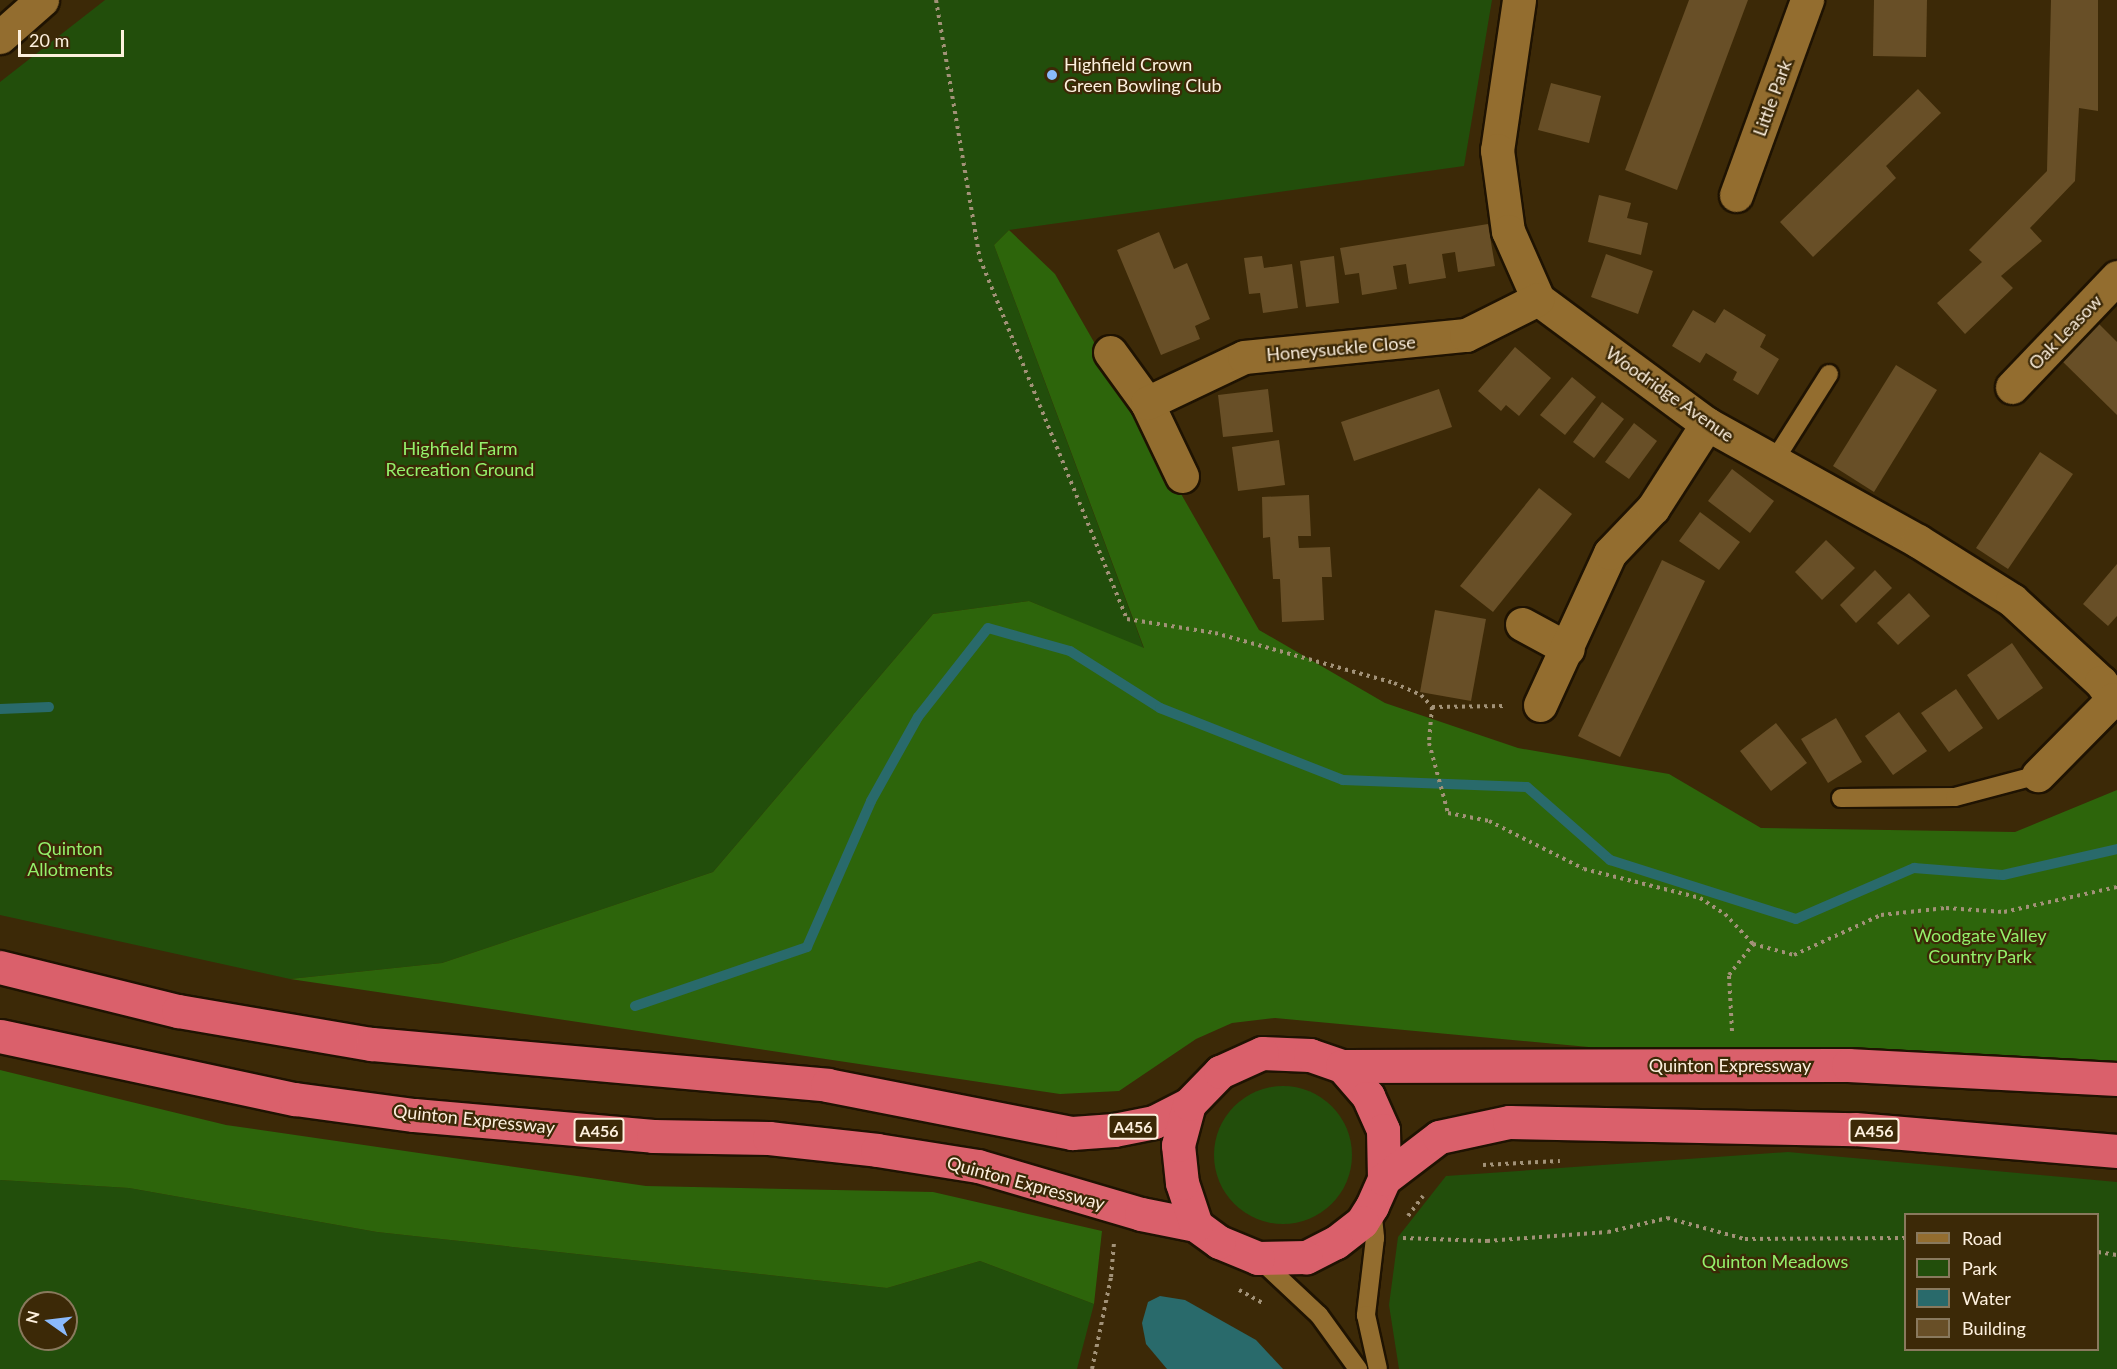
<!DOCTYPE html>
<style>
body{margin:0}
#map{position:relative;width:2117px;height:1369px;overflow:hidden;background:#3c2907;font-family:Lato,sans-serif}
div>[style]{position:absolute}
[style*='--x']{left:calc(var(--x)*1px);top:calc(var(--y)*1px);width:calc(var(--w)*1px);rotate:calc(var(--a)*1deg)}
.green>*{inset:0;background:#224e0b}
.round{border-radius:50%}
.forest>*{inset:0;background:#2d650b}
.water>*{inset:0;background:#296a6b}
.stream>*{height:10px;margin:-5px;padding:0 5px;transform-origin:5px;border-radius:5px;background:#296a6b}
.building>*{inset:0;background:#684f27}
.path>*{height:4px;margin-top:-2px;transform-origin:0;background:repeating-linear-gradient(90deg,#a29278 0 3px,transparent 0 7.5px)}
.roads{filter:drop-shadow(2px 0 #1f1302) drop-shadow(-2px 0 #1f1302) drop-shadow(0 2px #1f1302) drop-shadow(0 -2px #1f1302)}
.lane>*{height:18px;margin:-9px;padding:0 9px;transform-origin:9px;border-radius:9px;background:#936d2f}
.street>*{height:33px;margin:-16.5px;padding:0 16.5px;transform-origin:16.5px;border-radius:16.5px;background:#936d2f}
.highway>*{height:33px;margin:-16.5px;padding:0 16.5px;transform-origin:16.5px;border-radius:16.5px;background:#da606b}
.dots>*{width:16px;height:16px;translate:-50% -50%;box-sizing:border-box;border:3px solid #3c2907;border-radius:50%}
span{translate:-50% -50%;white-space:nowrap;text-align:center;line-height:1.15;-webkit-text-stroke:4.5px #3c2907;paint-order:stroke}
.shield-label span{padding:2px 4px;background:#3c2907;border:2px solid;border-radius:4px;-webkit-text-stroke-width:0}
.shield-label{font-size:16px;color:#fdf0de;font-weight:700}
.poi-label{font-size:18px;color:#fdf0de}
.left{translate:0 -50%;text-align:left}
.street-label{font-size:18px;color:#fdf0de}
.park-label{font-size:18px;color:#94f16b}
.legend{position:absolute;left:1904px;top:1213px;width:195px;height:138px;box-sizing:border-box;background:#3c2907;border:2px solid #89795d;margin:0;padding:8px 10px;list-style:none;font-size:18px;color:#fdf0de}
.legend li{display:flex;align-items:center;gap:12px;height:30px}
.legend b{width:30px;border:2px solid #89795d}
.north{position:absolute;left:18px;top:1291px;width:60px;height:60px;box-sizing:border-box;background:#3c2907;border:2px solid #89795d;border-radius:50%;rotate:284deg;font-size:16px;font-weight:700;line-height:24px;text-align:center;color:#fdf0de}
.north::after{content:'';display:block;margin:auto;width:21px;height:27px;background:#8bbafc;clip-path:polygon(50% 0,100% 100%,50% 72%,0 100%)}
.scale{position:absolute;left:18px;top:30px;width:106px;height:27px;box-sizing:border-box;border:3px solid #fdf0de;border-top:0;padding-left:8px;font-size:18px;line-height:21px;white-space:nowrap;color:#fdf0de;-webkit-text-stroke:4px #3c2907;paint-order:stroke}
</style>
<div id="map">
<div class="green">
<i style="clip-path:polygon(105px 0,1492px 0,1464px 166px,1009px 230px,994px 245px,1144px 649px,1029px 601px,933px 614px,713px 872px,442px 963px,290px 979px,0 915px,0 82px)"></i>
<i class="round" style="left:1214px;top:1086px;width:138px;height:138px"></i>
<i style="clip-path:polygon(evenodd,1788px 1152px,2117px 1182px,2117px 1369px,1399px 1369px,1389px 1305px,1398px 1237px,1446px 1176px,1788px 1152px,1906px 1214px,2098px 1214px,2098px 1350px,1906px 1350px,1906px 1214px)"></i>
<i style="clip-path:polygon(evenodd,0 1180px,129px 1188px,377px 1232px,887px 1288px,980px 1261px,1094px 1304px,1077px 1369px,0 1369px,0 1180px,30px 1303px,66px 1303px,66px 1339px,30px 1339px,30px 1303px)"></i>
</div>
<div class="forest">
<i style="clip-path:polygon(1009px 230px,1055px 274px,1259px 630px,1385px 703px,1518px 748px,1669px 774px,1761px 828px,2015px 832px,2117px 790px,2117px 1096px,1275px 1018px,1232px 1023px,1196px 1039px,1119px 1091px,1060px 1094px,290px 979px,442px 963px,713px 872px,933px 614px,1029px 601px,1144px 648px,994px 245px)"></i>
<i style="clip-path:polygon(0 1070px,226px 1125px,646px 1186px,933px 1192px,1102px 1231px,1094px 1304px,980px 1261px,887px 1288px,377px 1232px,129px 1188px,0 1180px)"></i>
</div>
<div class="water">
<i style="clip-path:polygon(1160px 1296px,1185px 1300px,1256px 1340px,1283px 1369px,1167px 1369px,1146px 1344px,1142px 1323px,1148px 1302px)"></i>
</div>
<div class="stream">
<i style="--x:0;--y:709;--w:49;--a:-2.3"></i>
<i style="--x:635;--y:1006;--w:182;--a:-18.9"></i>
<i style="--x:807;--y:947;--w:159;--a:-66.3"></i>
<i style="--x:871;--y:801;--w:96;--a:-60.8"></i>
<i style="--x:918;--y:717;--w:113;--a:-51.8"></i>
<i style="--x:988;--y:628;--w:85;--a:15.7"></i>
<i style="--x:1070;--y:651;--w:107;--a:32.3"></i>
<i style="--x:1160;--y:708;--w:197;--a:21.5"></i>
<i style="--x:1343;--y:780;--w:184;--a:2.2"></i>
<i style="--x:1527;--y:787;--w:111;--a:41.3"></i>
<i style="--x:1610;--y:860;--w:195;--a:17.6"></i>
<i style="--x:1796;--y:919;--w:129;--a:-23.4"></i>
<i style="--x:1914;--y:868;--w:89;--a:4.5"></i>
<i style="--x:2003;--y:875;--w:117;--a:-12.8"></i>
</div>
<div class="building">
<i style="clip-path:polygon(1689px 0,1748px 0,1677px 190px,1625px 170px)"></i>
<i style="clip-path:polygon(1874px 0,1927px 0,1926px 57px,1873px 56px)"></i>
<i style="clip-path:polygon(2051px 0,2098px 0,2098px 111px,2079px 108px,2075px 181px,2030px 228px,2042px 241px,2001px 276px,2013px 288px,1965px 334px,1937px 303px,1982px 262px,1969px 250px,2047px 171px)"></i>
<i style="clip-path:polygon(1551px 83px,1601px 96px,1589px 143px,1538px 130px)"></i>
<i style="clip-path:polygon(1918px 89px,1941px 113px,1886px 166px,1896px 178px,1813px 257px,1780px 222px)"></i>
<i style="clip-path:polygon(1599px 195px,1631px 203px,1627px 218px,1648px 223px,1641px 255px,1588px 242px)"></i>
<i style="clip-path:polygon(1488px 224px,1495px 266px,1458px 272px,1455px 252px,1442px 254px,1446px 278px,1409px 284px,1406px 264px,1393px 266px,1397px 289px,1362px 295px,1359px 273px,1345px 275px,1340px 248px)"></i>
<i style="clip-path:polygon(1159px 232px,1174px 269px,1187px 263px,1210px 319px,1195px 326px,1200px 339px,1161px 355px,1117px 250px)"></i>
<i style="clip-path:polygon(1606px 254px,1653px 271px,1638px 314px,1591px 297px)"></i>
<i style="clip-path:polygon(1262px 256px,1264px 268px,1292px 264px,1298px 308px,1263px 313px,1260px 293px,1249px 294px,1244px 258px)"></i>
<i style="clip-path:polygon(1334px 256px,1339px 303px,1306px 307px,1300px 261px)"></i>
<i style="clip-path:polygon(1724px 309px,1766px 335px,1760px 347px,1779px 359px,1758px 395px,1733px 380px,1737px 372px,1706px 353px,1700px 363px,1672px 346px,1693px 310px,1715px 323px)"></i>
<i style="clip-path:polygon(2098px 323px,2117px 342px,2117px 415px,2061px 360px)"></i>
<i style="clip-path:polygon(1515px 347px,1551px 378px,1519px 416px,1506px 405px,1501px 411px,1478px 391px)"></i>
<i style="clip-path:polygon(1896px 365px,1937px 390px,1874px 492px,1833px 466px)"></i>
<i style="clip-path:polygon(1572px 377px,1596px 397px,1565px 435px,1540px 415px)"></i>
<i style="clip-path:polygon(1268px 389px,1273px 432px,1223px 437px,1218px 395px)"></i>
<i style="clip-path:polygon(1439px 389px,1452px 427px,1354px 461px,1341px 422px)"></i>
<i style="clip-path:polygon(1602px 402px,1624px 419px,1594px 458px,1573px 442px)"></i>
<i style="clip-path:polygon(1634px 423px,1657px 441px,1629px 479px,1605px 462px)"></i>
<i style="clip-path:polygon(1279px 440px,1285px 485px,1238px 491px,1232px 447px)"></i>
<i style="clip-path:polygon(2040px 452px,2073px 474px,2008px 569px,1976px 548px)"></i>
<i style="clip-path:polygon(1732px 469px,1774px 501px,1750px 533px,1708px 501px)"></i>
<i style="clip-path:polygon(1539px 488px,1572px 514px,1493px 612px,1460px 586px)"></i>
<i style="clip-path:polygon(1309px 495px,1311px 536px,1298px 536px,1299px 548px,1330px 547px,1332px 577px,1322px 577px,1324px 620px,1282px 622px,1280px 579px,1273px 579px,1270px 537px,1263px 538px,1262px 497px)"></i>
<i style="clip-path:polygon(1700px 512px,1740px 542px,1719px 570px,1679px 541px)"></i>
<i style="clip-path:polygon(1826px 540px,1855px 568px,1822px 600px,1795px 572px)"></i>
<i style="clip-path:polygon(1662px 560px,1705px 581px,1620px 757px,1578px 736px)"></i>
<i style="clip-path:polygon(2117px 564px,2117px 616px,2108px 626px,2083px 604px)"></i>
<i style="clip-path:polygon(1875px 570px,1892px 588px,1856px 623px,1840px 605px)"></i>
<i style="clip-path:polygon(1909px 593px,1930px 616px,1898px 645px,1877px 623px)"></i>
<i style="clip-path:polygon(1435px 610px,1486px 619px,1471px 701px,1420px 692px)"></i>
<i style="clip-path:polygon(2012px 643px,2043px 688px,1998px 720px,1967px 675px)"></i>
<i style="clip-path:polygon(1956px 689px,1983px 728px,1949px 752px,1921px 713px)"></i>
<i style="clip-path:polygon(1899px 712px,1927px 751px,1893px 775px,1865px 736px)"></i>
<i style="clip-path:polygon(1836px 718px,1862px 762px,1828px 783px,1801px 739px)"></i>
<i style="clip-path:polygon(1776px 723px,1807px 763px,1771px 791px,1740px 751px)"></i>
</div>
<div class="path">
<i style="--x:936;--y:0;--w:263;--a:80.4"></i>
<i style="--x:980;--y:259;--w:389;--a:67.8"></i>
<i style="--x:1127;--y:619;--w:89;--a:9"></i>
<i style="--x:1215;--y:633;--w:186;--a:15.6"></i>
<i style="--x:1394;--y:683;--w:30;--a:24"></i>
<i style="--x:1421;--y:695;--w:16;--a:47"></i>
<i style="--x:1432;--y:707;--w:74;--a:-0.8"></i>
<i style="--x:1432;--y:707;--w:36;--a:95"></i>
<i style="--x:1429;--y:743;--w:73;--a:74.8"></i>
<i style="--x:1448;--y:813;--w:42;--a:11"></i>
<i style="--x:1489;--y:821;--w:106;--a:26.8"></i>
<i style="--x:1584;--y:869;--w:120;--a:14"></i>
<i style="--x:1700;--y:898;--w:30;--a:33"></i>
<i style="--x:1725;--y:914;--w:41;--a:47"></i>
<i style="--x:1753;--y:944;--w:42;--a:15"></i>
<i style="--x:1794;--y:955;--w:96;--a:-24.7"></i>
<i style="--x:1881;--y:915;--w:65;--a:-6.1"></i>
<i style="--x:1946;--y:908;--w:58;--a:3.9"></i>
<i style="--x:2004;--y:912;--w:116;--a:-12.5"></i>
<i style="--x:1732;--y:1031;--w:56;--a:-93.1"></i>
<i style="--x:1729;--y:975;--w:39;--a:-52"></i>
<i style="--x:1483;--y:1165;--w:77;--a:-3"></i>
<i style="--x:1408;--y:1216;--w:25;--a:-53"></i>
<i style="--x:1403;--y:1238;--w:84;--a:2"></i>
<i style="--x:1487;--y:1241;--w:121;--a:-4.3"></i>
<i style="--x:1608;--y:1232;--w:61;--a:-13.3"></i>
<i style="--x:1667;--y:1218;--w:81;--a:15.1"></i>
<i style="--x:1745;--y:1239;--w:161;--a:-0.4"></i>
<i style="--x:2098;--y:1252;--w:19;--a:9"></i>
<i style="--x:1239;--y:1290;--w:29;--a:29"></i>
<i style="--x:1092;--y:1369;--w:94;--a:-78.3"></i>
<i style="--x:1111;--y:1277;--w:34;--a:-85"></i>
</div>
<div class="roads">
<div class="lane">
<i style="--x:1774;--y:461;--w:103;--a:-57.7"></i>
<i style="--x:1841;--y:798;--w:114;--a:-0.5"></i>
<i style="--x:1955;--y:797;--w:86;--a:-14.8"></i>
<i style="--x:1372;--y:1208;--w:30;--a:84"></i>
<i style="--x:1375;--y:1238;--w:78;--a:96.7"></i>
<i style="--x:1366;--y:1315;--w:55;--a:77.5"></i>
<i style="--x:1258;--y:1258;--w:83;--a:43.1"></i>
<i style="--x:1319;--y:1315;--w:67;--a:54.2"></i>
</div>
<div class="street">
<i style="--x:1519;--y:0;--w:152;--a:98.3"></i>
<i style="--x:1497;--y:150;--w:82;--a:82.3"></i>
<i style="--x:1508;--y:231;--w:74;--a:66.2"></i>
<i style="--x:1538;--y:299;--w:210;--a:36.5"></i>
<i style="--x:1707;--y:424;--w:241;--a:29"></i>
<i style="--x:1918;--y:541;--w:111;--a:32.1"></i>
<i style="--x:2012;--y:600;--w:121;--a:42.7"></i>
<i style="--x:2101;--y:682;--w:21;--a:55"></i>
<i style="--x:2113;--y:699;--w:107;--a:134.6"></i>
<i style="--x:0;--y:37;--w:56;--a:-41.4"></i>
<i style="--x:1736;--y:195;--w:208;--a:-70"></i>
<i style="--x:1110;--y:352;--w:63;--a:54"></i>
<i style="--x:1147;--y:403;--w:81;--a:64.4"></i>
<i style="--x:2012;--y:387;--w:152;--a:-46.3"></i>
<i style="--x:1147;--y:403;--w:107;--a:-25.4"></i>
<i style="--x:1244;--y:357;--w:223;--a:-5.7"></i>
<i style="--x:1466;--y:335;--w:80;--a:-26.6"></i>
<i style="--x:1522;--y:624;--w:52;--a:28.5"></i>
<i style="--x:1540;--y:705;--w:167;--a:-65.3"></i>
<i style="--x:1610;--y:553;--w:62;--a:-46.3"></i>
<i style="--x:1653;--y:508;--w:100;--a:-57.3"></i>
</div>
<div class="highway">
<i style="--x:0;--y:967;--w:183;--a:13.9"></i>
<i style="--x:178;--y:1011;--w:197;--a:9.7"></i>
<i style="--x:372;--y:1044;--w:457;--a:5.1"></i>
<i style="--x:827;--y:1085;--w:250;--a:11.1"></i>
<i style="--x:1072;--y:1133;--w:42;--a:-4.1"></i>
<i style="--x:1114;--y:1130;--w:41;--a:-11.3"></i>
<i style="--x:1154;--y:1122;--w:39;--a:-27"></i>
<i style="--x:0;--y:1036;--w:302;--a:12.1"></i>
<i style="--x:295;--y:1099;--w:120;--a:7.7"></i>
<i style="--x:414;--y:1115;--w:240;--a:5"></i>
<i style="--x:653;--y:1136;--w:116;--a:1"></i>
<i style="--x:769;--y:1138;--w:109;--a:6.3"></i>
<i style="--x:877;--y:1150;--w:102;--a:9"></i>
<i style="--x:978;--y:1166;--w:170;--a:16.4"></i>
<i style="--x:1141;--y:1214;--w:56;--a:11.3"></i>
<i style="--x:1262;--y:1053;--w:48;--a:2.4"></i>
<i style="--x:1310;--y:1055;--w:34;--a:19"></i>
<i style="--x:1342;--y:1066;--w:40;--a:49"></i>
<i style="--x:1368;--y:1096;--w:37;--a:66"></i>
<i style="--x:1383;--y:1130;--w:49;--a:88.8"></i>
<i style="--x:1384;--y:1179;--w:30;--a:114"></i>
<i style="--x:1372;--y:1206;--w:19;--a:122"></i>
<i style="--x:1362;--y:1222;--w:33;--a:142"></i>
<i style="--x:1336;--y:1242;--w:34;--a:153"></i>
<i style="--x:1306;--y:1257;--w:48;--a:178.8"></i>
<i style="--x:1258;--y:1258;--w:42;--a:-157.7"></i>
<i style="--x:1219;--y:1242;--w:29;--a:-144"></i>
<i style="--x:1196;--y:1225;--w:44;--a:-108.4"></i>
<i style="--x:1182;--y:1183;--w:38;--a:-96"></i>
<i style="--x:1178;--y:1145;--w:42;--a:-75"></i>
<i style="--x:1189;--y:1104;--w:45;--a:-45.9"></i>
<i style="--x:1220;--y:1072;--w:46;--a:-24.3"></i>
<i style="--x:1342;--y:1066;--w:506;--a:-0.11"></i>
<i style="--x:1848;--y:1065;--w:269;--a:3"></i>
<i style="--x:1384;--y:1179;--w:69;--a:-37.4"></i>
<i style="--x:1439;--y:1137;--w:72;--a:-12.1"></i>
<i style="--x:1509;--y:1122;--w:346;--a:1.2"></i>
<i style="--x:1855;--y:1129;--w:263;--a:4.8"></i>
</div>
</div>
<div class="dots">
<i style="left:1052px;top:75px;background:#8bbafc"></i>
</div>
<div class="shield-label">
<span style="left:1133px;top:1127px">A456</span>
<span style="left:599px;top:1131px">A456</span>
<span style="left:1874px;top:1131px">A456</span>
</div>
<div class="poi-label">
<span class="left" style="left:1064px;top:75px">Highfield Crown<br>Green Bowling Club</span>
</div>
<div class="street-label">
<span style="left:1772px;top:98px;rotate:-70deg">Little Park</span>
<span style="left:2065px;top:332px;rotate:-46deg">Oak Leasow</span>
<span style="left:1341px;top:348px;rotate:-5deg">Honeysuckle Close</span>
<span style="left:1670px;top:394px;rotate:35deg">Woodridge Avenue</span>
<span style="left:1730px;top:1065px">Quinton Expressway</span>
<span style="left:474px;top:1119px;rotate:6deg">Quinton Expressway</span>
<span style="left:1026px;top:1183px;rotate:15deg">Quinton Expressway</span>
</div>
<div class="park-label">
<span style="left:460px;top:459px">Highfield Farm<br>Recreation Ground</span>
<span style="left:70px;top:859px">Quinton<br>Allotments</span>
<span style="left:1980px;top:946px">Woodgate Valley<br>Country Park</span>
<span style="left:1775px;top:1261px">Quinton Meadows</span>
</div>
<ul class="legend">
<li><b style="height:8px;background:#936d2f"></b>Road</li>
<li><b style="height:16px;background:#224e0b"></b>Park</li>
<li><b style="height:16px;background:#296a6b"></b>Water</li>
<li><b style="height:16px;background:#684f27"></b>Building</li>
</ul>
<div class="north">N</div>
<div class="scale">20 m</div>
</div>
